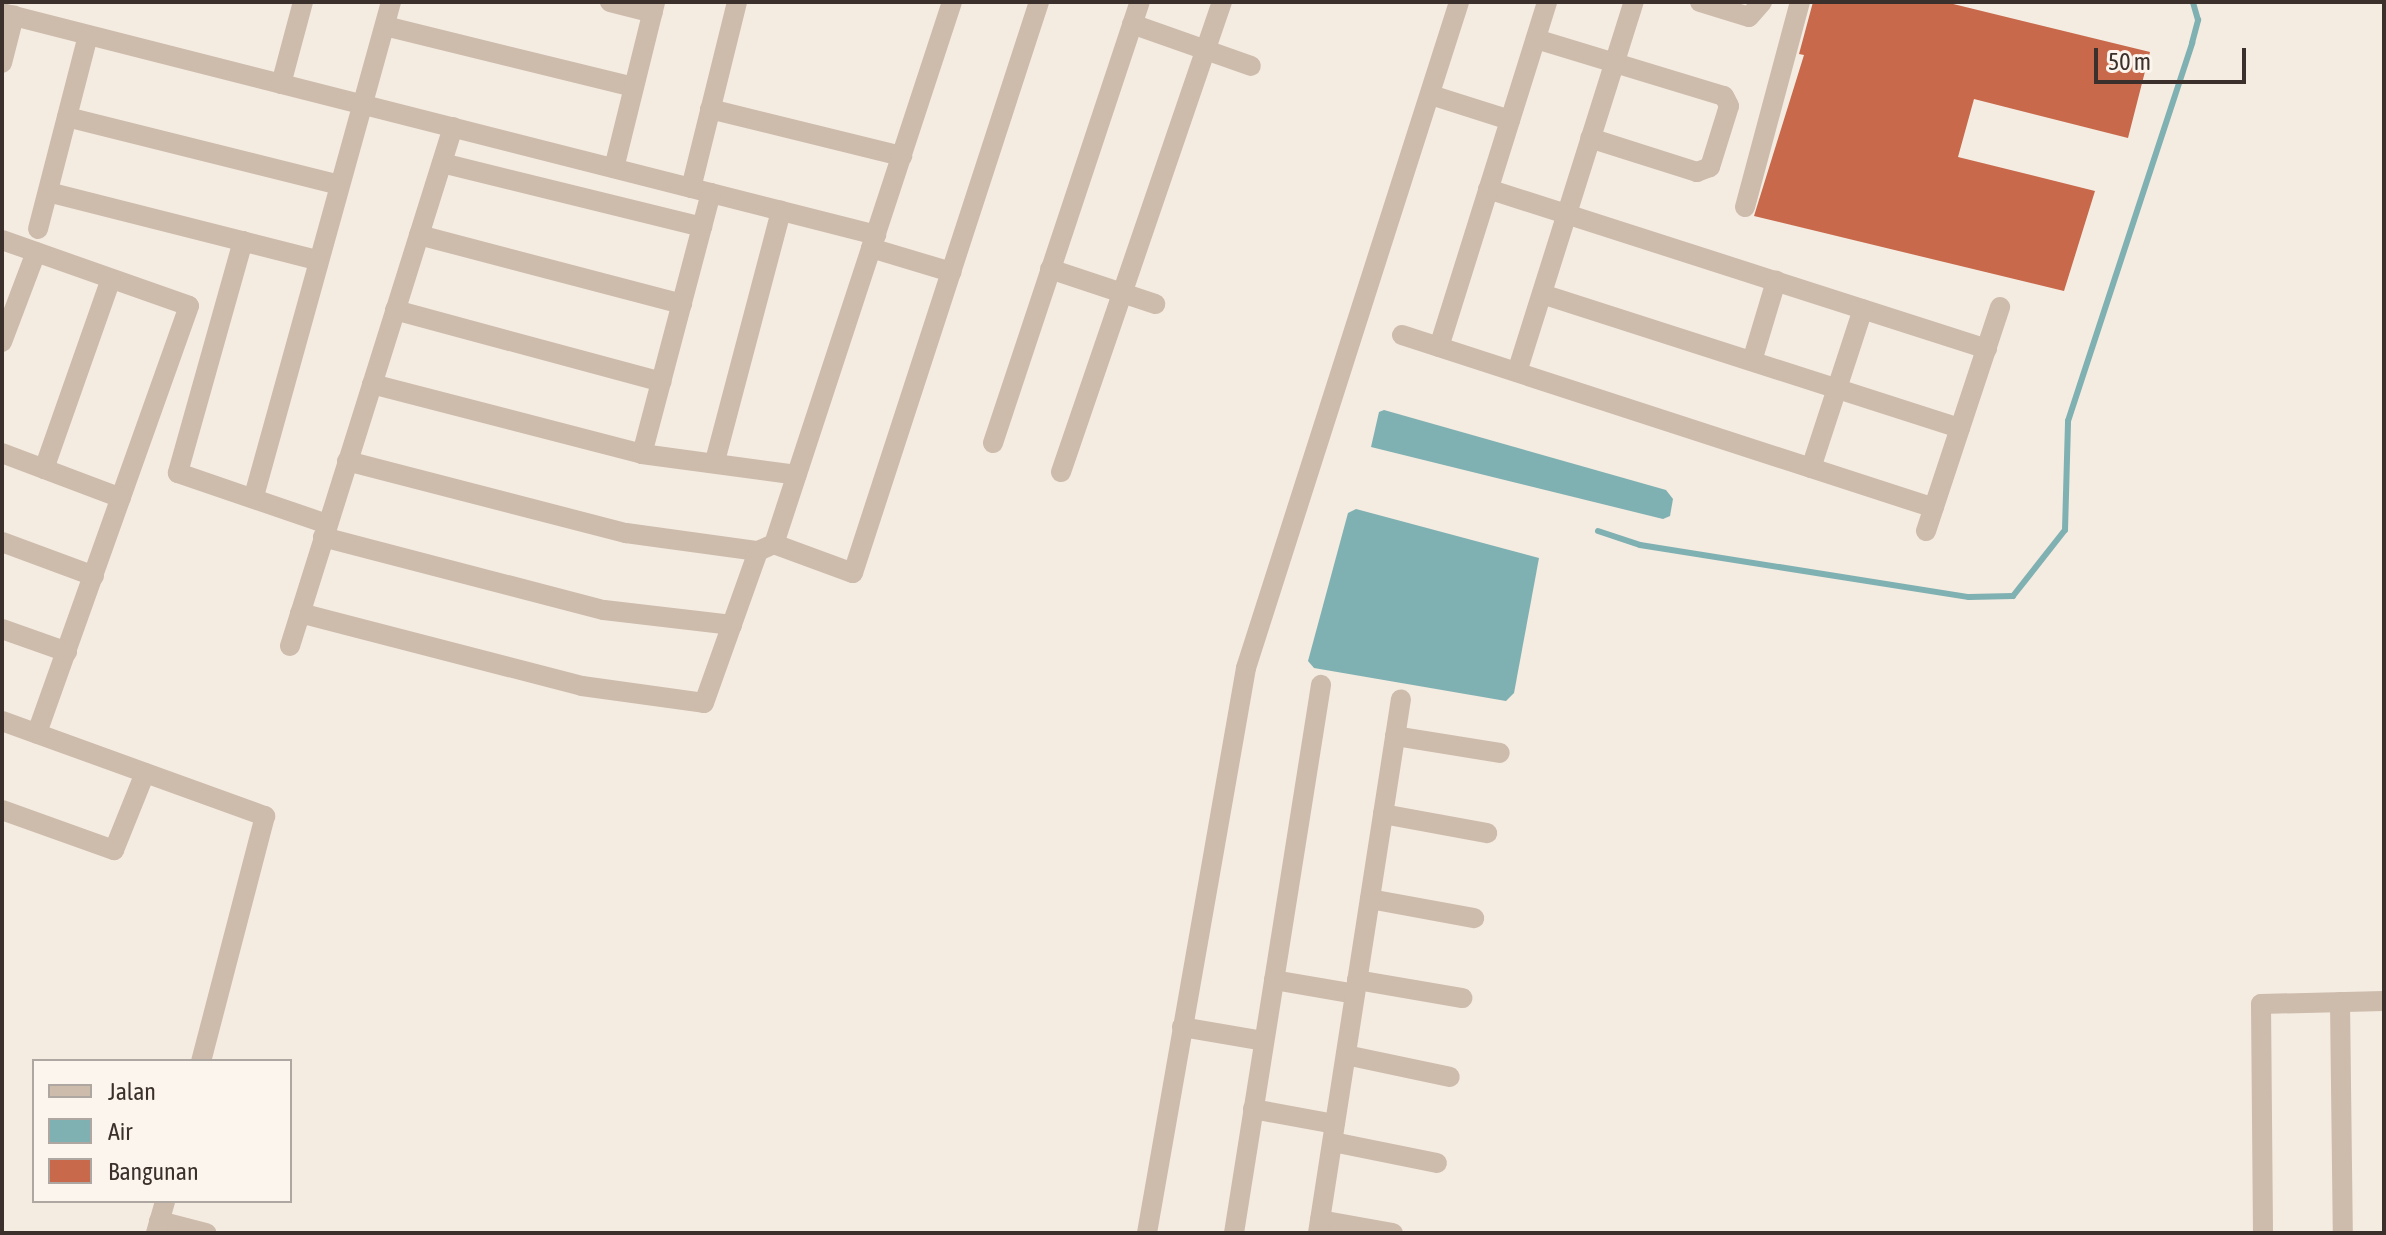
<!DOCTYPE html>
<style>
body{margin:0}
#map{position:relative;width:2386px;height:1235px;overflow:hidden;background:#f4ebe1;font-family:"Asap Condensed",sans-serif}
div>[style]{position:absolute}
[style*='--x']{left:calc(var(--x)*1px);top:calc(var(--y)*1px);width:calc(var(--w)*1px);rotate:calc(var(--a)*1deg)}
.water>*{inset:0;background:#7fb0b2}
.stream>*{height:6px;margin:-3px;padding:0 3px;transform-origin:3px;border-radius:3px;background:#7fb0b2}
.building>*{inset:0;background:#c8694b}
.minor>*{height:20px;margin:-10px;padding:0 10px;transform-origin:10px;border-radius:10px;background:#cdbbac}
span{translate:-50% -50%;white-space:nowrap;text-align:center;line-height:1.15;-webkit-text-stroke:8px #fbf5ee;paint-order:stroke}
.frame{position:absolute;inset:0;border:4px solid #3b302b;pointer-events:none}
.legend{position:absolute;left:32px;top:1059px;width:260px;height:144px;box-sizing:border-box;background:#fbf5ee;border:2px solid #aea6a0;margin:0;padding:10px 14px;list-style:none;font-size:24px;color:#3b302b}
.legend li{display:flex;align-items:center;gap:16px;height:40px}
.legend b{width:40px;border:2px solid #aea6a0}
.scale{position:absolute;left:2094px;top:48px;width:152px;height:36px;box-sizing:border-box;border:4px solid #3b302b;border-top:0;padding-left:10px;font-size:24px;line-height:28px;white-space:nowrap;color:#3b302b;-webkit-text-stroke:6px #fbf5ee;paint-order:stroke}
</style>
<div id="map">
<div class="water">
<i style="clip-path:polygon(1384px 410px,1666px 490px,1673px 499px,1670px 516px,1663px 519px,1371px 447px,1379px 412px)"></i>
<i style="clip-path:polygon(1356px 509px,1539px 558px,1514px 693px,1506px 701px,1314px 668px,1308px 661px,1348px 513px)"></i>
</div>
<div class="stream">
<i style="--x:1598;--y:531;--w:44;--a:18.4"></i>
<i style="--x:1640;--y:545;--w:333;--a:9"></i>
<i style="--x:1969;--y:597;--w:44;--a:-1.3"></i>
<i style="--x:2013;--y:596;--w:84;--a:-51.8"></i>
<i style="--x:2065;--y:530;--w:109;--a:-88.4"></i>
<i style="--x:2068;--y:421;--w:398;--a:-71.8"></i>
<i style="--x:2192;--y:43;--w:24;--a:-75"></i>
<i style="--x:2198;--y:20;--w:19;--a:-106"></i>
</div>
<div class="building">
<i style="clip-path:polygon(1813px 2px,1945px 2px,2150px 52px,2128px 138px,1974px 99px,1958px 157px,2095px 191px,2064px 291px,1754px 216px,1804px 55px,1799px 54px)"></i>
</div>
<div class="minor">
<i style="--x:610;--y:2;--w:44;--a:14.3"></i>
<i style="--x:1700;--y:2;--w:51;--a:17"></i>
<i style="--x:1749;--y:17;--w:20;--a:-49"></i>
<i style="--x:2;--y:13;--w:902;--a:14.25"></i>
<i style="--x:1132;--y:24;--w:126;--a:19.4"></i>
<i style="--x:385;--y:26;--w:256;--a:13.8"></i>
<i style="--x:1536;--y:39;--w:196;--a:16.9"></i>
<i style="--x:1724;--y:96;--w:11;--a:63"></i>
<i style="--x:1729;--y:106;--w:64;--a:107.3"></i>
<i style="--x:1710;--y:167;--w:14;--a:159"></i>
<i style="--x:1697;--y:172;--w:112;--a:-162.4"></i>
<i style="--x:2;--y:63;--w:49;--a:-75.7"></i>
<i style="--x:281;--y:84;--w:85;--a:-75"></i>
<i style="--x:1431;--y:95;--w:83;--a:17.6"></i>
<i style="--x:710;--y:109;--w:198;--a:13.8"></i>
<i style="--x:67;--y:117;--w:281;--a:14"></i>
<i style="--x:442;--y:163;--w:268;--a:13.8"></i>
<i style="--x:614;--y:168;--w:171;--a:-76.1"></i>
<i style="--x:691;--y:188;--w:192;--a:-76.1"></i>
<i style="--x:1488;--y:189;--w:524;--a:17.78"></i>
<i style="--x:48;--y:192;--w:277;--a:14.2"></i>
<i style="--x:1745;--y:207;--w:212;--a:-75"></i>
<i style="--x:38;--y:229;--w:200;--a:-75.5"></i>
<i style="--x:419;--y:235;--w:272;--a:14.7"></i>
<i style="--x:2;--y:240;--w:198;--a:19.4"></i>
<i style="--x:189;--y:306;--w:454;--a:109.6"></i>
<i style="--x:243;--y:241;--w:241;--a:105.7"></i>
<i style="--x:178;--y:473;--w:157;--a:18.9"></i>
<i style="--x:871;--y:248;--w:84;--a:16.7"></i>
<i style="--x:1050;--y:269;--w:111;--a:18.4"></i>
<i style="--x:1542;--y:294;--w:439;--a:17.8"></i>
<i style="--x:395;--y:310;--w:276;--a:15.1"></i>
<i style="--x:1402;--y:335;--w:559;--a:18.01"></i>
<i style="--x:2;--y:342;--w:96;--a:-69.3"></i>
<i style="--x:1439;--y:347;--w:362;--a:-72.6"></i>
<i style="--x:1752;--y:361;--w:84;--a:-73.3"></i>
<i style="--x:1517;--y:372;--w:388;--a:-72.5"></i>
<i style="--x:372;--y:384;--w:279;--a:14.5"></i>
<i style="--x:642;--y:454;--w:156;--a:7.7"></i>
<i style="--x:993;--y:443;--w:465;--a:-71.6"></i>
<i style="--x:2;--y:453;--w:127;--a:20.7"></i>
<i style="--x:642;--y:454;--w:270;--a:-75.2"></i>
<i style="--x:347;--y:461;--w:288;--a:14.5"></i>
<i style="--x:626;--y:533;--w:133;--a:7.8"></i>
<i style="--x:715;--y:461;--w:259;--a:-75.2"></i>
<i style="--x:1811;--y:468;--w:167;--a:-71.9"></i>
<i style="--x:44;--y:469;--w:201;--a:-70.6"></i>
<i style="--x:1061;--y:472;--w:497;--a:-71.1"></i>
<i style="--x:254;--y:496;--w:513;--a:-74.5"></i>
<i style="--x:1926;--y:531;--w:236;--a:-71.7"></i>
<i style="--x:323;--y:537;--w:290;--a:14.6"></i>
<i style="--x:604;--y:610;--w:129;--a:6.7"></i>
<i style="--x:2;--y:542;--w:98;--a:20.3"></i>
<i style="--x:774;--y:544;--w:84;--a:20.2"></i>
<i style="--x:853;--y:573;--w:601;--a:-71.96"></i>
<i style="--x:300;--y:613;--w:291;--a:14.5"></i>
<i style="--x:582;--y:686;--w:123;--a:7.9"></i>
<i style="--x:704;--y:703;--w:161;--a:-70.4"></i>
<i style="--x:758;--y:551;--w:17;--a:-24"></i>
<i style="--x:774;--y:544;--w:570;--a:-71.82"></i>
<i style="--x:2;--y:629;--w:69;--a:19.5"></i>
<i style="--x:290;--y:646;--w:544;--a:-72.56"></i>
<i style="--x:2;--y:721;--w:280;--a:19.9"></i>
<i style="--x:265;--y:816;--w:253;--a:104.6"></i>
<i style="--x:1395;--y:736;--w:106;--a:9.2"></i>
<i style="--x:2;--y:810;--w:119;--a:19.7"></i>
<i style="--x:114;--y:850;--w:83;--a:-68.1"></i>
<i style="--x:1383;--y:814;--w:106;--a:10.4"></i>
<i style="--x:1370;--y:899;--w:106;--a:10.4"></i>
<i style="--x:1274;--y:980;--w:82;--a:9.8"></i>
<i style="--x:1357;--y:980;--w:107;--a:9.7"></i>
<i style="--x:2340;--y:1002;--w:231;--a:89.3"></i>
<i style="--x:1182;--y:1027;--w:83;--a:9.7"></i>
<i style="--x:1346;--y:1055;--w:106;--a:11.9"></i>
<i style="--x:1253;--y:1109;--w:83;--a:10.4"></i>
<i style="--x:1333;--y:1142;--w:106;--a:11.4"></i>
<i style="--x:1320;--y:1220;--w:74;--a:10.1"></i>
<i style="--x:159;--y:1221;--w:49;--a:14.3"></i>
<i style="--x:156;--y:1233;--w:33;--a:-74"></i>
<i style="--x:1147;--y:1233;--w:574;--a:-80.06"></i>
<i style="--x:1246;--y:668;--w:699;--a:-72.26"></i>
<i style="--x:1234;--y:1233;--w:555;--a:-80.98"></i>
<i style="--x:1318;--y:1233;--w:540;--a:-81.17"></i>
<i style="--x:2263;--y:1233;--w:229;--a:-90.5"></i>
<i style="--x:2261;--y:1004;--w:123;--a:-1.4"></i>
</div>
<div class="frame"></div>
<ul class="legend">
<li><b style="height:10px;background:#cdbbac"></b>Jalan</li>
<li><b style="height:22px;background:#7fb0b2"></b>Air</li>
<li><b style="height:22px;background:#c8694b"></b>Bangunan</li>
</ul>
<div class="scale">50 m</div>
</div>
